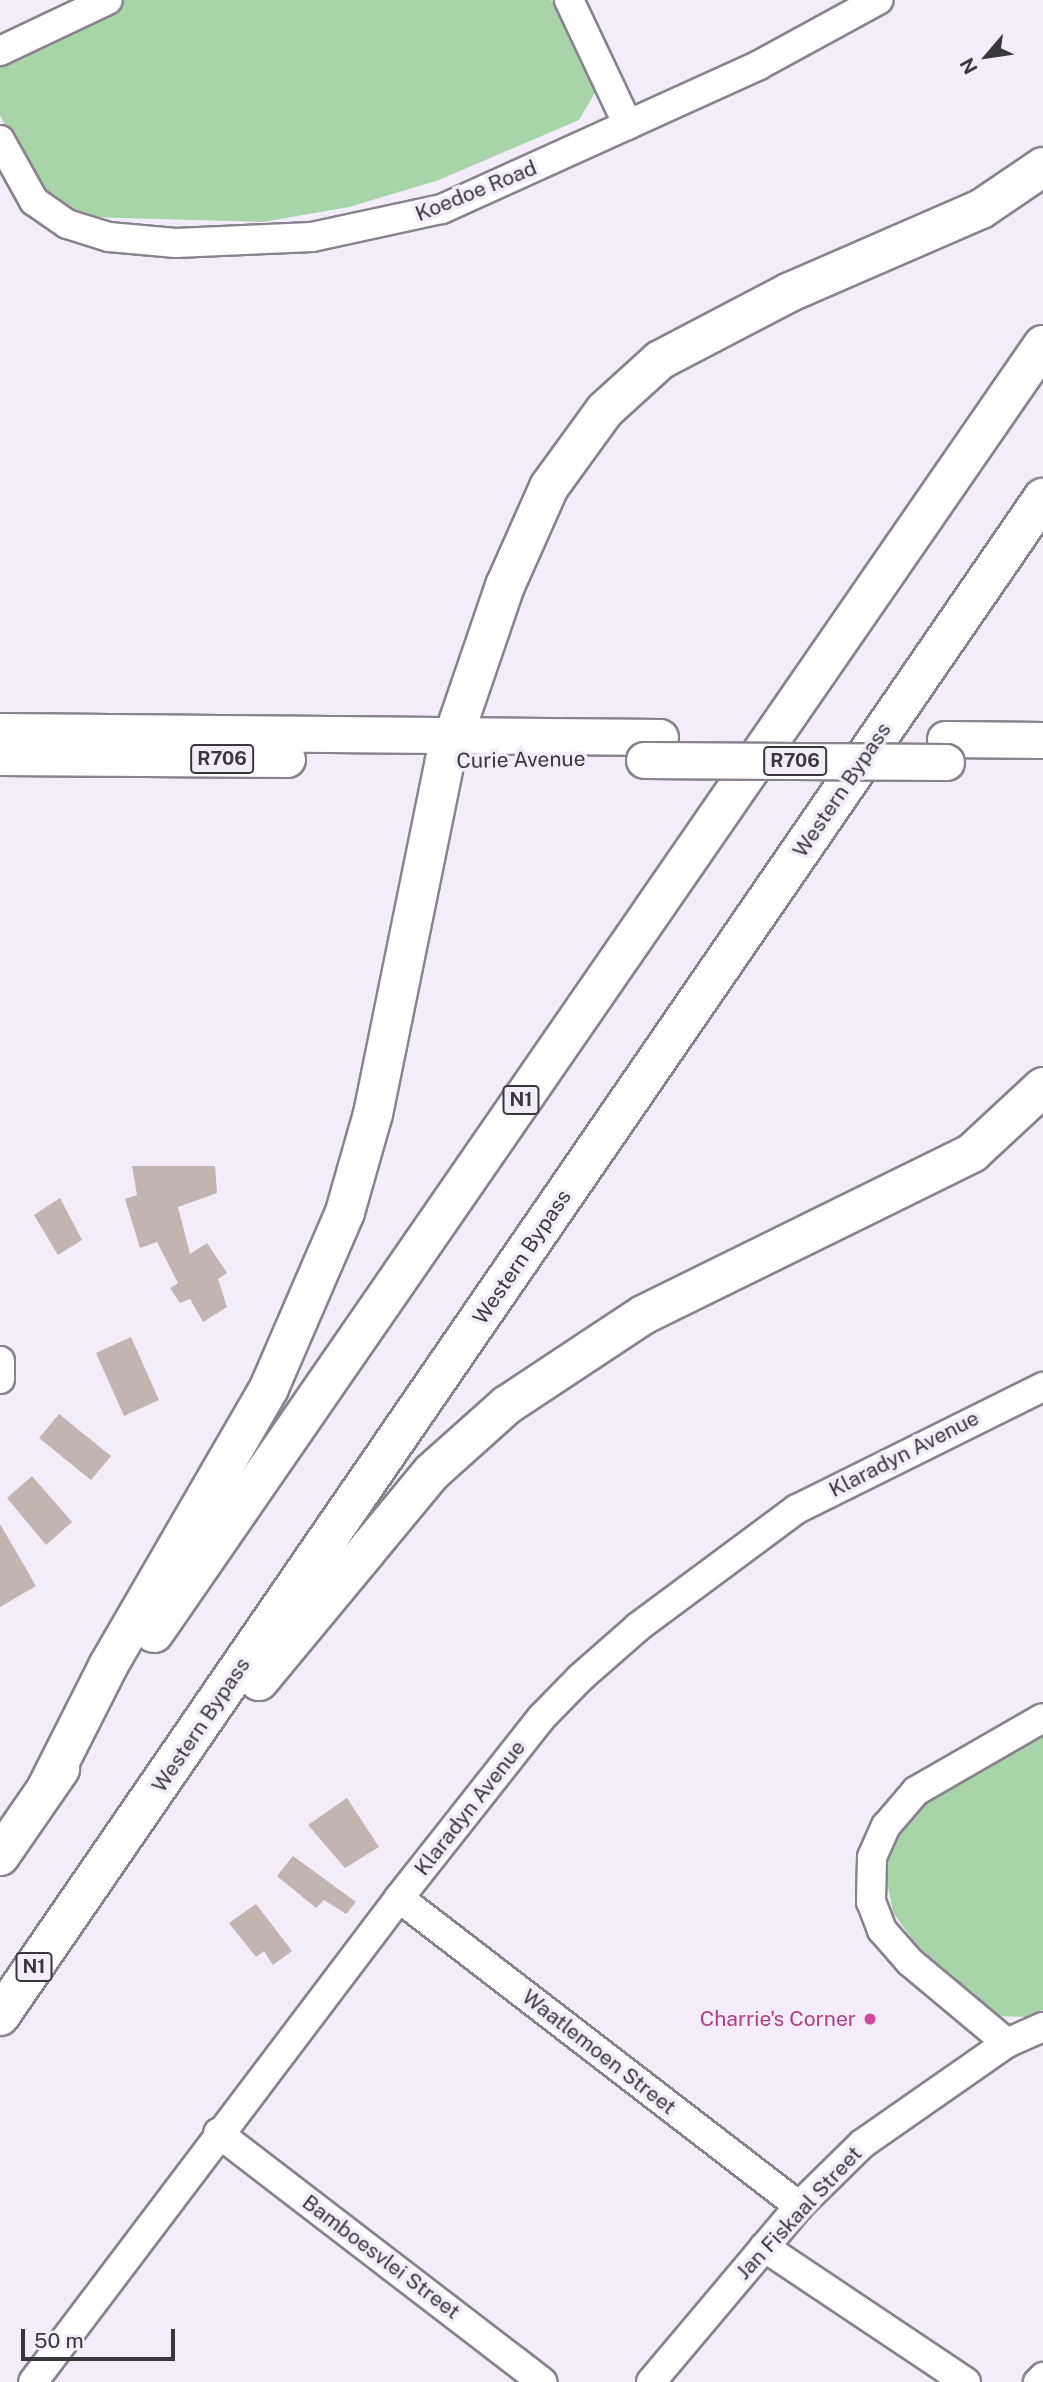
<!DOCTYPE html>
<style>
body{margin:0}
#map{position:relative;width:1043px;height:2382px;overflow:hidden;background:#f2edf8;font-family:"Public Sans",sans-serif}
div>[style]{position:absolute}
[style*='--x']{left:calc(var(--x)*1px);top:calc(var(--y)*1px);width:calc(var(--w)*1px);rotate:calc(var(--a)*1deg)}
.green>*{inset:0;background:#a8d4aa}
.building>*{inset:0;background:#c2b5b1}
.roads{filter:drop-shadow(2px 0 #88838d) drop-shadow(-2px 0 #88838d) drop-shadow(0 2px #88838d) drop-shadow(0 -2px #88838d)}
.minor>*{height:28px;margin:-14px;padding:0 14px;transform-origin:14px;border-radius:14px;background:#fff}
.major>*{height:35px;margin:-17.5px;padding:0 17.5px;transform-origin:17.5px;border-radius:17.5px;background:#fff}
.highway>*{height:38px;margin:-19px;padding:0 19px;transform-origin:19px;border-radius:19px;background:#fff}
.bridges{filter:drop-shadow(2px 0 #88838d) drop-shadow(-2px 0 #88838d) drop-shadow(0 2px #88838d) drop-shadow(0 -2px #88838d)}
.major-bridge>*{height:35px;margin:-17.5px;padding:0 17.5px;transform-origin:17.5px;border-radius:17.5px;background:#fff}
.dots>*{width:19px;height:19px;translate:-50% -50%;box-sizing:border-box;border:4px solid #f2edf8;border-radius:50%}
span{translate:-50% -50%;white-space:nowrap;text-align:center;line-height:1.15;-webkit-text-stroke:7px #f2edf8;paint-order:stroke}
.shield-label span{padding:2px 5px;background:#f2edf8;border:2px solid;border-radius:5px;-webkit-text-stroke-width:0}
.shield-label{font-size:19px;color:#39373b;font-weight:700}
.street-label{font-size:21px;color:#39373b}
.hotel-label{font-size:21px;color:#b23c85}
.right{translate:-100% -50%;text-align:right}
.north{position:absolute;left:952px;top:21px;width:70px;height:70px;-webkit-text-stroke:5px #f2edf8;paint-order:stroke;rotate:241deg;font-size:19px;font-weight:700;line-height:28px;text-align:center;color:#39373b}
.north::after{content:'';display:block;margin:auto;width:24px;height:32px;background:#39373b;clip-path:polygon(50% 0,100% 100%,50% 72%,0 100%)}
.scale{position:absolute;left:21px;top:2329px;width:154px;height:32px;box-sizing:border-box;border:4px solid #39373b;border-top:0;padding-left:9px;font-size:21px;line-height:24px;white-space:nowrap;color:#39373b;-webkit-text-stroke:5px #f2edf8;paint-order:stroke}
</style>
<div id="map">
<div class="green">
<i style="clip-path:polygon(117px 0,551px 0,596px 91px,579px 120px,439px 180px,349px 207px,263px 222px,86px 217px,30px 178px,0 115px,0 56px)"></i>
<i style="clip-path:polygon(1043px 1730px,1043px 2010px,1027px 2017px,998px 2016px,922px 1952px,893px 1913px,886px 1875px,889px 1845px,906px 1817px,938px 1788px)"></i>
</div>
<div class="building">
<i style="clip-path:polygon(132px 1166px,215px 1166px,217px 1193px,178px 1207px,190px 1254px,207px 1243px,227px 1273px,218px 1279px,227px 1307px,203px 1322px,190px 1299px,180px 1303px,170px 1288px,178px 1283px,157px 1242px,140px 1248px,125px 1199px,137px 1195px)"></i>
<i style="clip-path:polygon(60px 1198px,82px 1240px,58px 1255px,34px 1215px)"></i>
<i style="clip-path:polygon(131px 1337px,159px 1400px,124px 1416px,96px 1353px)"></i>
<i style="clip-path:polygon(59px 1414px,111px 1456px,91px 1480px,39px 1438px)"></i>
<i style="clip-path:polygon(32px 1476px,72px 1522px,46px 1545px,7px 1498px)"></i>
<i style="clip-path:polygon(0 1524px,36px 1586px,0 1607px)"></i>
<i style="clip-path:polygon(347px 1798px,379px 1847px,345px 1868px,308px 1825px)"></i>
<i style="clip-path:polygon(293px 1856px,356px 1902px,346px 1914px,324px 1900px,316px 1908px,277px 1876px)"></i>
<i style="clip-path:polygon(256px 1904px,292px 1951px,273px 1965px,264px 1951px,256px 1957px,229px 1923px)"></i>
</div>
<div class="roads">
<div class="minor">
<i style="--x:569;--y:0;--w:138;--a:64.7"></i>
<i style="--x:0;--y:51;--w:119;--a:-25.3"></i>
<i style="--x:0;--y:140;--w:70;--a:60.9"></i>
<i style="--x:34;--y:201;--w:40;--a:34.9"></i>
<i style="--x:67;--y:224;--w:44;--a:17.2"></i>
<i style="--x:109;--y:237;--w:67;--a:5.1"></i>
<i style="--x:176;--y:243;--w:136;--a:-2.5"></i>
<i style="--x:312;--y:237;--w:133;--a:-12.2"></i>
<i style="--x:442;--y:209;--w:348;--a:-24.4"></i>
<i style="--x:759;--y:65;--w:136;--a:-28.6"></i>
<i style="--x:0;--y:1361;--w:18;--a:90"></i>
<i style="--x:399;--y:1898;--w:505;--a:37.6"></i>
<i style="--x:1007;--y:2043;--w:126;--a:-140.1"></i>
<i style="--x:910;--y:1962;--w:43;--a:-131.2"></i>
<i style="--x:882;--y:1930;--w:30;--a:-111"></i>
<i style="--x:871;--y:1902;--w:45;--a:-88.7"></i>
<i style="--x:872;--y:1857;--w:34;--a:-66"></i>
<i style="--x:886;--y:1826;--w:46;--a:-49.4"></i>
<i style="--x:916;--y:1791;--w:146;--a:-29.9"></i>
<i style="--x:218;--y:2133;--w:409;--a:37.5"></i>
<i style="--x:764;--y:2247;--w:243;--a:33.8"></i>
<i style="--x:33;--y:2382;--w:607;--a:-52.9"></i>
<i style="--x:399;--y:1898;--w:229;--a:-51.7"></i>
<i style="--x:541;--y:1718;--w:56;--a:-45.7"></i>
<i style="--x:580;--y:1678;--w:77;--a:-41.3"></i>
<i style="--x:638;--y:1627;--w:198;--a:-36.6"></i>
<i style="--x:797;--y:1509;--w:275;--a:-26.4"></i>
<i style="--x:651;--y:2382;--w:230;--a:-49.9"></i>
<i style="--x:799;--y:2206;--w:88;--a:-44.5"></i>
<i style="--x:862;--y:2144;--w:177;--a:-34.9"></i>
<i style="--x:1007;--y:2043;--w:39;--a:-24"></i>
<i style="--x:1038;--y:2382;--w:7;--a:-45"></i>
</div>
<div class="major">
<i style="--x:0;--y:731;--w:660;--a:0.52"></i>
<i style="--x:945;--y:739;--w:98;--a:0.6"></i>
<i style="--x:0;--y:757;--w:287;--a:0.4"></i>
</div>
<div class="highway">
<i style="--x:154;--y:1633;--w:1565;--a:-55.39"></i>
<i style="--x:259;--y:1681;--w:271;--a:-50.4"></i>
<i style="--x:432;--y:1472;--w:101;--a:-41.8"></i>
<i style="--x:507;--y:1405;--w:163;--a:-33.5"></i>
<i style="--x:643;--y:1315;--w:367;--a:-26.2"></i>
<i style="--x:972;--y:1153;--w:97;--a:-42.9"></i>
<i style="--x:46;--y:1789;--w:138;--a:-63.2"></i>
<i style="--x:108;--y:1666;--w:321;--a:-59.9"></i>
<i style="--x:269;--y:1388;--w:192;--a:-66.6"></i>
<i style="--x:345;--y:1212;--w:102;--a:-74.1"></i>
<i style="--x:373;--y:1114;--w:360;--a:-78.5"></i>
<i style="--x:445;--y:761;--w:185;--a:-71.1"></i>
<i style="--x:505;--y:586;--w:108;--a:-66"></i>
<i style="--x:549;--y:487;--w:95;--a:-54"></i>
<i style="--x:605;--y:410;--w:74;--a:-42.3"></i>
<i style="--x:660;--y:360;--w:147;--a:-27.6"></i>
<i style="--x:790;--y:292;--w:208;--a:-23.5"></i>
<i style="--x:981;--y:209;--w:75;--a:-34.1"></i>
<i style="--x:0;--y:1856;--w:106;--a:-55.4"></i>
<i style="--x:0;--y:2016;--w:1842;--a:-55.51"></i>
</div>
</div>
<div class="bridges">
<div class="major-bridge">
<i style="--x:644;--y:760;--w:302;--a:0.4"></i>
</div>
</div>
<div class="dots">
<i style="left:870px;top:2019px;background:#d1479c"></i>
</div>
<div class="shield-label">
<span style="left:222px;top:759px">R706</span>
<span style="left:795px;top:761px">R706</span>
<span style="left:521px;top:1100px">N1</span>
<span style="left:34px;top:1967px">N1</span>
</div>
<div class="street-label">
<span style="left:476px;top:191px;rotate:-22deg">Koedoe Road</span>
<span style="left:521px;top:760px;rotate:-1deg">Curie Avenue</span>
<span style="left:842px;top:790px;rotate:-56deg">Western Bypass</span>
<span style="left:522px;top:1257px;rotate:-56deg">Western Bypass</span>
<span style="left:904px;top:1454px;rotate:-27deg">Klaradyn Avenue</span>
<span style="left:201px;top:1725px;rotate:-56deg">Western Bypass</span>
<span style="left:470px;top:1808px;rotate:-52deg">Klaradyn Avenue</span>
<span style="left:599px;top:2052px;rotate:38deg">Waatlemoen Street</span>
<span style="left:799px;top:2213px;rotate:-47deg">Jan Fiskaal Street</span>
<span style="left:381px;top:2257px;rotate:37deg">Bamboesvlei Street</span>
</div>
<div class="hotel-label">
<span class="right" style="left:856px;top:2019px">Charrie's Corner</span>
</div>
<div class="north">N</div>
<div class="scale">50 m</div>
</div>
